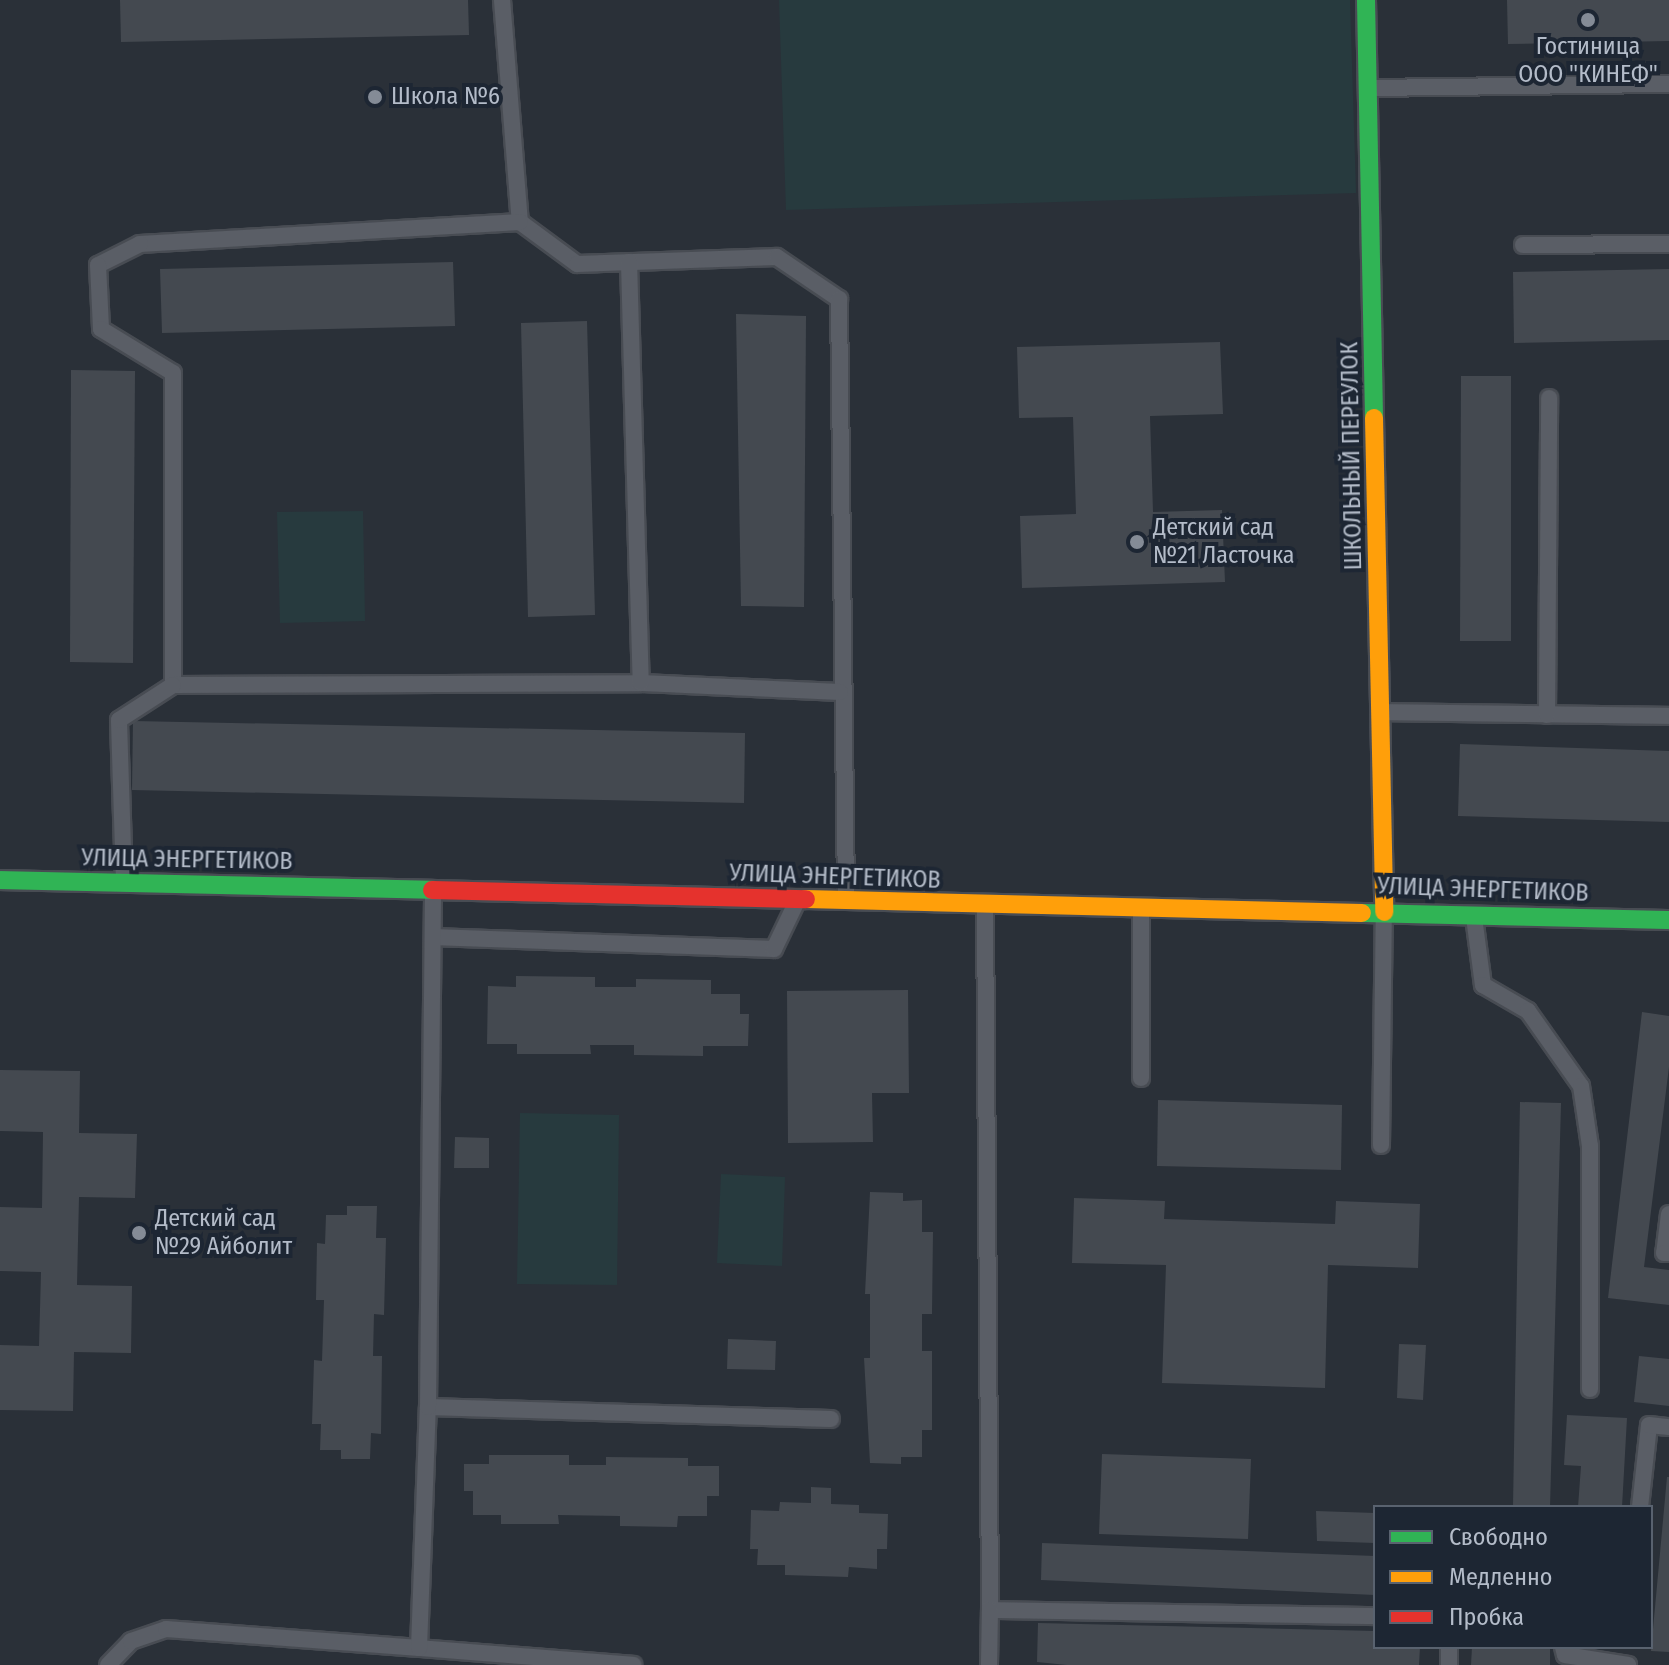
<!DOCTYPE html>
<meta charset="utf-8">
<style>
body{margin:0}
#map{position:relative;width:1669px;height:1665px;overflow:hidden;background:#2a3038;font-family:"Fira Sans Condensed",sans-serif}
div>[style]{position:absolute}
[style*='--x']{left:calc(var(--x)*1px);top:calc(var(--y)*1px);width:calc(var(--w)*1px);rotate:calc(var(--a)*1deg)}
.green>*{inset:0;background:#273a3e}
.building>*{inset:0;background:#444950}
.roads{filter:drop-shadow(2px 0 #484c53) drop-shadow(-2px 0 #484c53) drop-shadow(0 2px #484c53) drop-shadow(0 -2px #484c53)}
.lane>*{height:16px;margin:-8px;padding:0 8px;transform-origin:8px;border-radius:8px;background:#5a5e66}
.fast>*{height:18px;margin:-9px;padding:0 9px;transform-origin:9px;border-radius:9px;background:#30b455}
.slow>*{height:18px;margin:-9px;padding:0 9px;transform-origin:9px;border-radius:9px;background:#ff9f0a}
.jam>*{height:18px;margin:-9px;padding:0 9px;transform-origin:9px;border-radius:9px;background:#e5322d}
.dots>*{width:22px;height:22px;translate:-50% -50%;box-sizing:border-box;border:4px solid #1d2633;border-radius:50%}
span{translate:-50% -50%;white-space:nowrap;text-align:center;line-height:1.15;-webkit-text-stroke:8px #1d2633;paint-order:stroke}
.poi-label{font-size:24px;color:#b4bcc9}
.left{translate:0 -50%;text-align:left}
.street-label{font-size:24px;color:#b4bcc9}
.legend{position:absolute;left:1373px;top:1505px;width:280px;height:144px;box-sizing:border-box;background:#1d2633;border:2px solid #59626f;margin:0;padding:10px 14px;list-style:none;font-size:24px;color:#b4bcc9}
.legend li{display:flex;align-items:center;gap:16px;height:40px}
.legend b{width:40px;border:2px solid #59626f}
</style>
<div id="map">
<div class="green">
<i style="clip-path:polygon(779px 0,1350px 0,1356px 193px,786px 210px)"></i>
<i style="clip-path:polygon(363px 511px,365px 621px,280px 623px,277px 512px)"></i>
<i style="clip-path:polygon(520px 1113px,619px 1115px,617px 1285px,517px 1284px)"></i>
<i style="clip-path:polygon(721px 1174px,785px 1177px,782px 1266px,717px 1263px)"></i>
</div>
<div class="building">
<i style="clip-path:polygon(120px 0,468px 0,469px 35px,121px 42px)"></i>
<i style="clip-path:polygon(1507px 0,1669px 0,1669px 41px,1508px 44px)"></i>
<i style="clip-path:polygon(453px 262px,455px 326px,162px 333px,160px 269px)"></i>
<i style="clip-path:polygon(1669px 269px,1669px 340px,1514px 343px,1513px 272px)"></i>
<i style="clip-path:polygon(736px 314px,806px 316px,804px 607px,741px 606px)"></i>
<i style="clip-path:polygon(587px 321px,595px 615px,528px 617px,521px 323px)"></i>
<i style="clip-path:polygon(1220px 342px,1223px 414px,1150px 416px,1153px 512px,1222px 510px,1225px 582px,1022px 588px,1020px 516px,1076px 514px,1073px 417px,1019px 418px,1017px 347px)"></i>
<i style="clip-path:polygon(71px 370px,135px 371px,133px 663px,70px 662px)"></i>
<i style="clip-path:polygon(1461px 376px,1511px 376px,1511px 641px,1460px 641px)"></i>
<i style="clip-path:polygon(133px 721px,745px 733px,744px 803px,132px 790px)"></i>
<i style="clip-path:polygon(1460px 744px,1669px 751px,1669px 822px,1458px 816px)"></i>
<i style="clip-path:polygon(516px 976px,595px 977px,595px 987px,636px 987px,636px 979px,711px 980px,711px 994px,740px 994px,740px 1014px,749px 1014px,748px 1046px,703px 1046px,703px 1056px,634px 1055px,634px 1045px,590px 1045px,591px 1054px,517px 1054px,517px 1044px,487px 1044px,488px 986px,516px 987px)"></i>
<i style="clip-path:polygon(908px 990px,909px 1093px,872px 1093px,873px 1142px,788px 1143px,787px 991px)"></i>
<i style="clip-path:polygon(1642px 1012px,1669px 1016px,1669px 1067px,1644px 1267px,1669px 1270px,1669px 1305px,1608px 1298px)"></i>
<i style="clip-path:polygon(0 1070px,80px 1071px,79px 1133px,137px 1134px,135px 1198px,79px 1197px,77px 1285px,132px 1286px,131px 1353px,74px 1352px,73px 1411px,0 1410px,0 1345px,39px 1346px,41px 1272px,0 1271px,0 1207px,42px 1208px,43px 1132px,0 1131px)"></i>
<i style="clip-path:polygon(1158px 1100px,1342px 1105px,1341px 1170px,1157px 1166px)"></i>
<i style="clip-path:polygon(1520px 1102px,1561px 1103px,1550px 1507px,1513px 1507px)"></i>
<i style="clip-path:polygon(455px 1137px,489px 1138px,489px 1168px,454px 1168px)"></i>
<i style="clip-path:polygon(870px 1192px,903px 1193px,903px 1201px,922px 1200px,922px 1232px,933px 1232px,932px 1314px,922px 1314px,922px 1351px,932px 1351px,932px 1430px,922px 1430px,922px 1457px,901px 1457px,901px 1464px,870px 1463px,864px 1358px,870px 1358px,870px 1294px,865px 1294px)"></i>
<i style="clip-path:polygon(1074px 1198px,1165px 1201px,1164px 1219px,1335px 1224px,1336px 1201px,1420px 1204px,1418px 1268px,1328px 1265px,1325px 1388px,1162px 1383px,1166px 1265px,1072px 1263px)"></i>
<i style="clip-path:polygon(347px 1206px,377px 1206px,376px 1238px,386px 1238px,384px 1315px,374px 1314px,373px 1356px,382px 1356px,381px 1434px,371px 1433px,370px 1459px,341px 1459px,341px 1450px,320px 1450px,321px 1424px,312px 1424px,314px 1360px,322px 1361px,324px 1300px,316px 1300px,317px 1243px,325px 1244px,326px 1215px,347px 1215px)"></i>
<i style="clip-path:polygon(728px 1339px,776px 1341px,775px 1370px,727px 1369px)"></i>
<i style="clip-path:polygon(1399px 1344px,1426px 1345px,1423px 1400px,1397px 1398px)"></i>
<i style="clip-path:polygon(1639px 1356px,1669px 1359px,1669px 1406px,1634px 1402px)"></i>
<i style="clip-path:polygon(1567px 1415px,1627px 1418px,1622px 1507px,1578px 1507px,1581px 1466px,1564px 1465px)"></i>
<i style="clip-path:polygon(1102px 1454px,1251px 1459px,1248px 1539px,1099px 1534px)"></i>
<i style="clip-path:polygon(489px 1455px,569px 1455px,569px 1465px,606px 1465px,606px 1457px,688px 1458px,688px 1466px,719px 1466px,719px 1496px,707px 1496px,707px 1516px,678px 1516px,677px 1527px,620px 1526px,620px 1516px,558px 1515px,559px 1524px,501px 1524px,501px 1515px,473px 1515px,473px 1491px,464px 1491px,464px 1464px,489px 1464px)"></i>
<i style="clip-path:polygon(1667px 1477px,1669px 1477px,1669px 1652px,1651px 1651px)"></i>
<i style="clip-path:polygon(811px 1487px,831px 1488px,831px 1504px,859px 1505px,859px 1513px,888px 1514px,887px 1549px,877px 1549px,877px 1569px,849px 1567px,848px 1577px,785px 1575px,785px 1565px,757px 1565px,758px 1549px,750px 1549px,751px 1510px,779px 1511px,780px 1502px,811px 1503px)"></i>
<i style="clip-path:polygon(1316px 1511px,1375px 1513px,1375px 1543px,1317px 1541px)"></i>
<i style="clip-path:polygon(1042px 1543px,1375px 1556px,1375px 1595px,1041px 1580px)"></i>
<i style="clip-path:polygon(1038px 1623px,1375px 1631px,1375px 1647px,1420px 1647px,1419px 1665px,1067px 1665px,1037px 1662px)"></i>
<i style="clip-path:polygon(1472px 1647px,1550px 1647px,1550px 1665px,1471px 1665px)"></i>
</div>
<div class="roads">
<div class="lane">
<i style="--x:502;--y:0;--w:223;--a:85.4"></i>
<i style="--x:520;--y:222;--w:71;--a:36.4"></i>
<i style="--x:577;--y:264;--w:200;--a:-2"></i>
<i style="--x:777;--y:257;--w:75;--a:34.1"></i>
<i style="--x:839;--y:299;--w:602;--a:89.33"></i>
<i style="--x:1371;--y:88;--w:298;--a:-0.8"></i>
<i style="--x:520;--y:222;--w:381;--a:176.7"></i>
<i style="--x:140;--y:244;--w:47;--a:153.4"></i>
<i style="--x:98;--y:265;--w:64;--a:87.3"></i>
<i style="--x:101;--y:329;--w:84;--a:31.4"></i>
<i style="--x:173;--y:373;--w:312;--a:90"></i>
<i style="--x:173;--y:685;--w:468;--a:-0.2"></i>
<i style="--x:641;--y:683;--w:199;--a:2.6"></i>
<i style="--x:1523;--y:245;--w:146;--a:-0.4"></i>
<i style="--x:629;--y:262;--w:421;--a:88.4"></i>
<i style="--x:1383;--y:712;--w:286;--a:0.8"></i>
<i style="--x:1547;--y:715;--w:317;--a:-89.6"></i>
<i style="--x:124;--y:881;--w:161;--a:-91.8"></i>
<i style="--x:119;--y:720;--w:64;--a:-32.9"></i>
<i style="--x:985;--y:906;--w:704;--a:89.59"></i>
<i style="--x:990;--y:1610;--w:385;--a:0.9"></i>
<i style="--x:1141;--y:908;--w:170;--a:90"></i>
<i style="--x:1474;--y:917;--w:69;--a:82.5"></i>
<i style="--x:1483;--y:985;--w:52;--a:30"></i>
<i style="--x:1528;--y:1011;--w:92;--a:54.8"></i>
<i style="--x:1581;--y:1086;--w:61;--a:81.5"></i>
<i style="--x:1590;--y:1146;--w:243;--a:90"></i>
<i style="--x:433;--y:937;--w:341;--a:2"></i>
<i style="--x:774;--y:949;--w:53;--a:-64.4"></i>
<i style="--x:1381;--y:1145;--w:232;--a:-89.3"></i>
<i style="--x:1669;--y:1214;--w:39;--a:97"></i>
<i style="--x:1664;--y:1253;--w:5;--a:0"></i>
<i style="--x:428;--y:1407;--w:403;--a:1.7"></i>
<i style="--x:1640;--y:1507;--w:82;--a:-83.7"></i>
<i style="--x:1649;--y:1425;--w:20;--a:6"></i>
<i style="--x:1563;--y:1647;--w:8;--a:76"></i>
<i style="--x:1565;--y:1655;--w:64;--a:9"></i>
<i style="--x:419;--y:1648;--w:215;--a:4.5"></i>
<i style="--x:108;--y:1665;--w:33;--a:-46"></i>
<i style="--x:131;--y:1641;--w:37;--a:-19"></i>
<i style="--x:166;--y:1629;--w:254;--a:4.3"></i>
<i style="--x:419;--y:1648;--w:241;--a:-87.9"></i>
<i style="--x:428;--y:1407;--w:516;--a:-89.44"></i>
<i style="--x:989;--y:1665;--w:55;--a:-89"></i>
<i style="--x:1449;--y:1665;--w:18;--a:-90"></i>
</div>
<div class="fast">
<i style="--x:1366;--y:0;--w:418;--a:88.9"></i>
<i style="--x:0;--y:880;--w:432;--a:1.3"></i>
<i style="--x:1362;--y:913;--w:307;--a:1.3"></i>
</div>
<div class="slow">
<i style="--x:1374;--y:418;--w:494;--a:88.8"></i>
<i style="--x:806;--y:899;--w:556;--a:1.44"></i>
</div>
<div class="jam">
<i style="--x:432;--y:890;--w:374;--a:1.4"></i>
</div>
</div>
<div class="dots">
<i style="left:1588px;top:20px;background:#848b96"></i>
<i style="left:375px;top:97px;background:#848b96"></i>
<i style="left:1137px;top:542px;background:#848b96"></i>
<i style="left:139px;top:1233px;background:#848b96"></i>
</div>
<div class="poi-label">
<span style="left:1588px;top:61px">Гостиница<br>ООО "КИНЕФ"</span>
<span class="left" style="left:391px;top:97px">Школа №6</span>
<span class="left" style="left:1153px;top:542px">Детский сад<br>№21 Ласточка</span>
<span class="left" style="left:155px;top:1233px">Детский сад<br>№29 Айболит</span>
</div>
<div class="street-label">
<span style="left:1352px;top:456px;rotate:-91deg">ШКОЛЬНЫЙ ПЕРЕУЛОК</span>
<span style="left:187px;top:860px;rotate:1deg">УЛИЦА ЭНЕРГЕТИКОВ</span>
<span style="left:835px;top:877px;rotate:2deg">УЛИЦА ЭНЕРГЕТИКОВ</span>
<span style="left:1483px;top:890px;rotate:2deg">УЛИЦА ЭНЕРГЕТИКОВ</span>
</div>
<ul class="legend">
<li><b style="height:10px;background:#30b455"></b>Свободно</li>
<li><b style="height:10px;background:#ff9f0a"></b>Медленно</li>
<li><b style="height:10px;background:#e5322d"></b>Пробка</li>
</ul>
</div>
